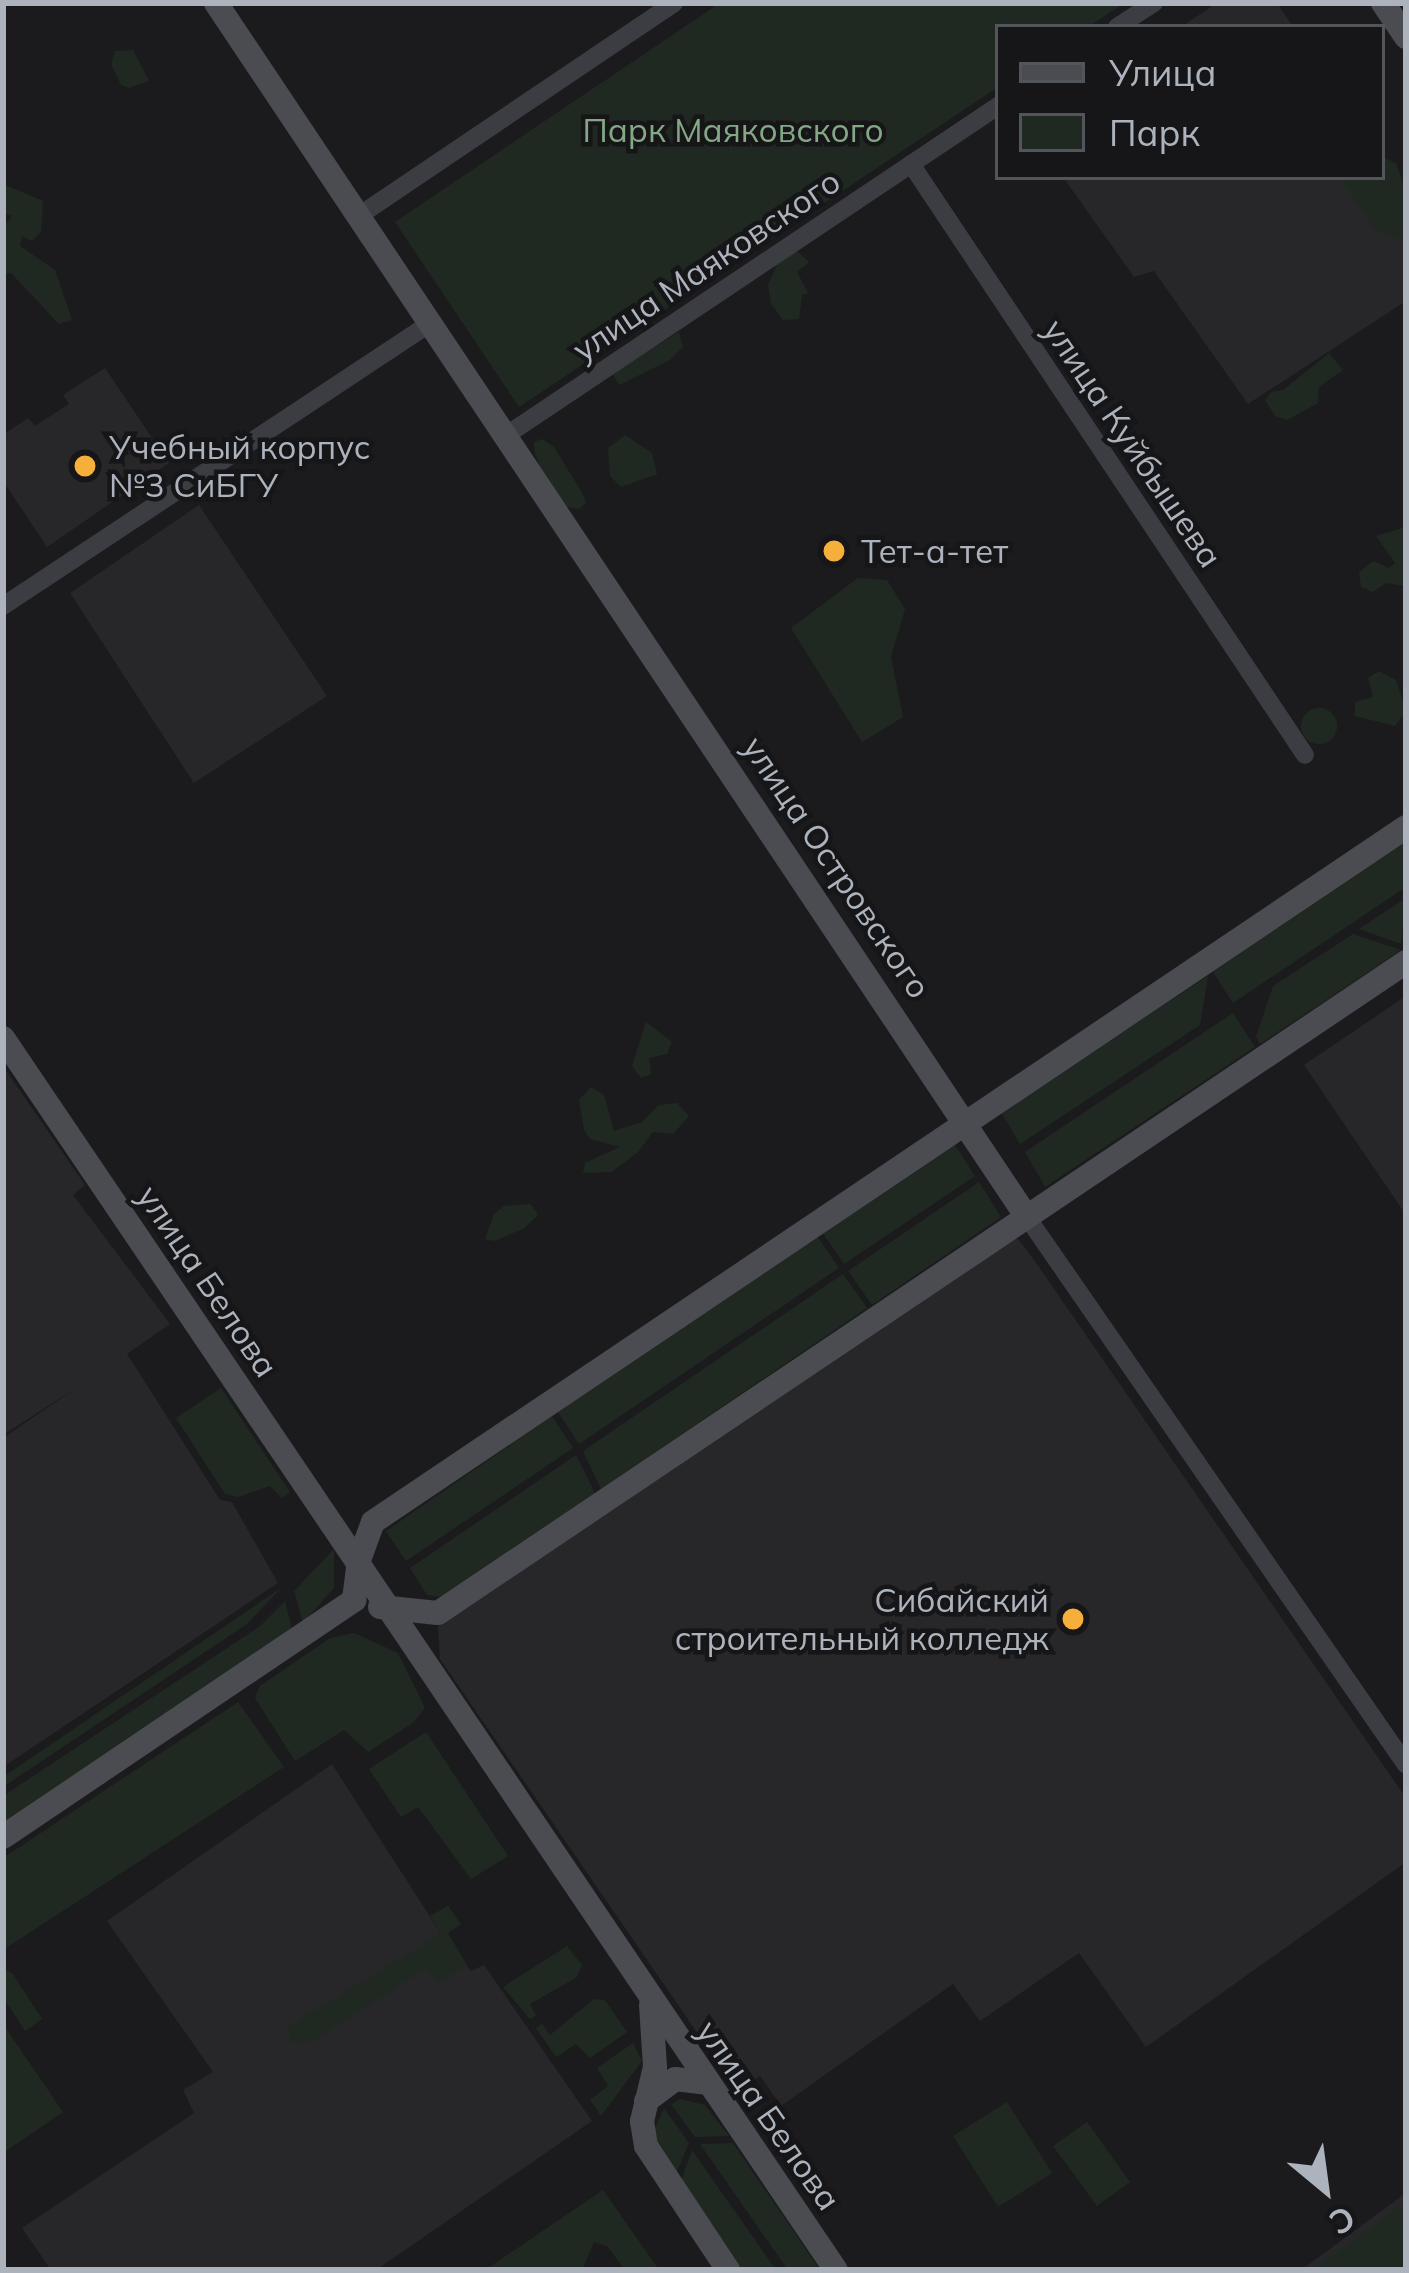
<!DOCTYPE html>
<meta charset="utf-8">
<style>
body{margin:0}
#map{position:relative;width:1409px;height:2273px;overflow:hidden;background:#1b1b1d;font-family:Mulish,sans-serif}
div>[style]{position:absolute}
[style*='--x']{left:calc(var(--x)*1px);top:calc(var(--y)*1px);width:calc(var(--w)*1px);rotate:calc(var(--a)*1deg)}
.built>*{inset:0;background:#27272a}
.green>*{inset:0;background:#202921}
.round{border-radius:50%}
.street>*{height:18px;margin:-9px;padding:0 9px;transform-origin:9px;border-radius:9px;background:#3c3d42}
.secondary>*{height:24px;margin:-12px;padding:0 12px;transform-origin:12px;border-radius:12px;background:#4a4c52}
.dots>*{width:33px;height:33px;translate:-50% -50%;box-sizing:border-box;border:6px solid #161618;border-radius:50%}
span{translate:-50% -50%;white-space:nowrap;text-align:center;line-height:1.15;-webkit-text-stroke:9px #161618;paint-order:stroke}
.park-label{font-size:33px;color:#84a885}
.street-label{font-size:33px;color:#adb3bd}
.poi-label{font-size:33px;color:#adb3bd}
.left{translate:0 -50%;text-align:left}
.right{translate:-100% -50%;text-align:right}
.frame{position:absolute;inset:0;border:6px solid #adb3bd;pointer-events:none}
.legend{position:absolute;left:995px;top:24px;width:390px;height:156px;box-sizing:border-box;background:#161618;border:3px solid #52555a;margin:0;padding:15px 21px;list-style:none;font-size:36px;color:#adb3bd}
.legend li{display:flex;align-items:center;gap:24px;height:60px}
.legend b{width:60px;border:3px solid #52555a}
.north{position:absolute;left:1265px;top:2129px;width:120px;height:120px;-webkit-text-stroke:9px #161618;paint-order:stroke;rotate:151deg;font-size:33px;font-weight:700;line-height:48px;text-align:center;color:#adb3bd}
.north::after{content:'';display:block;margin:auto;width:42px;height:54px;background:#adb3bd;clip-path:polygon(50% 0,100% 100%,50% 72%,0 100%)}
</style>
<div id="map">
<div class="built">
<i style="clip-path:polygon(1217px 3px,1277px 3px,1293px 27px,1181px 27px)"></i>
<i style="clip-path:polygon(1382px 157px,1406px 192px,1406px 301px,1248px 404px,1154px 271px,1134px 277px,1063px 177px,1382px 177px)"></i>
<i style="clip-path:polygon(105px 368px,169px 463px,47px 547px,3px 481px,3px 435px,28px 418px,35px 426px,69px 404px,63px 395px)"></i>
<i style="clip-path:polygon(199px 505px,327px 696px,194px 783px,70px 593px)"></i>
<i style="clip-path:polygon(1406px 996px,1406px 1215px,1304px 1065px)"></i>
<i style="clip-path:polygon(3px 1066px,85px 1185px,73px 1195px,170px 1324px,127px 1354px,220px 1500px,232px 1502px,278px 1583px,3px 1767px,3px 1438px,79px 1386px,3px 1435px)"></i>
<i style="clip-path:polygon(1004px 1236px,1018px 1239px,1032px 1257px,1406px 1798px,1406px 1862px,1146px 2047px,1079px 1953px,980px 2021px,953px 1984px,781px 2106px,760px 2076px,738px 2092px,440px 1659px,438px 1626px)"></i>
<i style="clip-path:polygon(332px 1764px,441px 1934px,471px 1971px,484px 1965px,592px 2121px,376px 2270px,51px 2270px,22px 2228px,194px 2113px,183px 2090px,213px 2072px,107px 1921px)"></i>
<i style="clip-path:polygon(1406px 2193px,1406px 2270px,1301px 2270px)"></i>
</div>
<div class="green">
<i style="clip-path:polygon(720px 3px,1124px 3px,1088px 27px,998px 27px,998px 87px,519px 407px,395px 222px)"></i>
<i style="clip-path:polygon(133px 50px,149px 81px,129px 88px,121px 85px,111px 64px,115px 51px)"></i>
<i style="clip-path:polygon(1382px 157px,1396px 163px,1406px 192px,1403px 240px,1375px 231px,1339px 177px,1382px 177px)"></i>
<i style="clip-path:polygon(3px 184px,43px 201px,41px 232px,32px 241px,22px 236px,20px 246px,55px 270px,72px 320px,59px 324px,11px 273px,3px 274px,3px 228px,12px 216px,3px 213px)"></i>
<i style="clip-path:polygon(794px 248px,809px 262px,797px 272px,808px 293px,802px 295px,799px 319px,783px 320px,771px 304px,768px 285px,780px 258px)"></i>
<i style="clip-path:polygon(679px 332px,683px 347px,670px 360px,619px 385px,613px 375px,620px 368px)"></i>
<i style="clip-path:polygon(1329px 353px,1343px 370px,1319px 387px,1318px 403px,1287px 420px,1275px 416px,1265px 400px,1271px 392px,1283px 390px)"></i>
<i style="clip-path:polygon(625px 435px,652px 453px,657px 474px,621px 487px,610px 476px,608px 448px)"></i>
<i style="clip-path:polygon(542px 439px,554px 447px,581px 491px,586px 502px,580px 509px,564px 507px,544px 477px,535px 454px,534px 442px)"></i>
<i style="clip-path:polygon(1406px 527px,1406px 586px,1386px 583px,1373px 592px,1361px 587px,1359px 572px,1373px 561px,1389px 568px,1395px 563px,1376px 536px)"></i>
<i style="clip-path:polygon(858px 578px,887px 580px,905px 609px,891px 657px,903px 717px,862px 742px,791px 628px)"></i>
<i style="clip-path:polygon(1379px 671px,1396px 680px,1406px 711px,1395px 726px,1355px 716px,1355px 702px,1373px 697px,1368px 678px)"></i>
<i class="round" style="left:1301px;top:708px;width:36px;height:36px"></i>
<i style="clip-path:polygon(1406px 841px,1406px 887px,1233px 1003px,1213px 972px)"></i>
<i style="clip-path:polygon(1406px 898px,1401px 944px,1359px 929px)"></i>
<i style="clip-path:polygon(1353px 934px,1401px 950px,1260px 1044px,1256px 1037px,1273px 986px)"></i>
<i style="clip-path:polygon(1208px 976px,1200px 1025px,1020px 1144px,1001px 1112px)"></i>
<i style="clip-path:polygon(1233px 1013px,1255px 1047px,1045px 1187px,1025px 1152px)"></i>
<i style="clip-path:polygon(646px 1022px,672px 1042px,667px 1054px,649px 1058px,651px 1074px,641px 1078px,632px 1066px)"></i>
<i style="clip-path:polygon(591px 1087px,604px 1095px,614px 1131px,642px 1122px,659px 1105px,677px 1103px,689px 1116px,673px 1134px,653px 1132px,638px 1152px,612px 1172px,583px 1173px,585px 1163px,620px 1147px,590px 1139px,584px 1130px,579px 1100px)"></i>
<i style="clip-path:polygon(954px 1143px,975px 1176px,844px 1264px,822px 1232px)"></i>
<i style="clip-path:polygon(979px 1182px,1001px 1217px,872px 1305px,848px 1271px)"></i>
<i style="clip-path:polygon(531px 1204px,538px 1215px,523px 1229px,494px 1241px,485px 1239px,494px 1214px,504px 1206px)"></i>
<i style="clip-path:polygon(817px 1236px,839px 1268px,579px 1444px,558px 1412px)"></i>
<i style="clip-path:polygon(843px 1274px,867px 1308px,601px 1489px,583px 1451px)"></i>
<i style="clip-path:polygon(221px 1388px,290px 1492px,282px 1498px,270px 1486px,238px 1497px,225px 1494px,176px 1418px)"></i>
<i style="clip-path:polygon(552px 1416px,573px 1448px,406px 1561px,386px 1531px)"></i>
<i style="clip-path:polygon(576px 1455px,595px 1493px,442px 1597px,427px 1595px,410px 1568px)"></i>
<i style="clip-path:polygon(334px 1549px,334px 1588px,303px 1623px,294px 1591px)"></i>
<i style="clip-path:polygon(281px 1588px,247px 1624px,3px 1787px,3px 1777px)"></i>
<i style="clip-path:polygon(285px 1601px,292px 1629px,3px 1824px,3px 1796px,259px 1627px)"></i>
<i style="clip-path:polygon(354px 1633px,398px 1653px,425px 1708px,414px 1722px,368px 1752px,344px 1730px,295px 1761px,255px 1698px,260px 1686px,330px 1638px)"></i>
<i style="clip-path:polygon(238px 1702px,284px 1767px,3px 1950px,3px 1858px)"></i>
<i style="clip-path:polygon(426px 1732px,508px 1856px,471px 1879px,418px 1807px,401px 1817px,369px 1769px)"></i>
<i style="clip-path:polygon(448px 1906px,461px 1924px,448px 1933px,467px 1965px,438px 1983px,425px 1969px,313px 2041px,292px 2043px,287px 2027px,441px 1934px,430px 1916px)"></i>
<i style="clip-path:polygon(567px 1946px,582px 1965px,577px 1977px,530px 2004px,536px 2015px,530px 2019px,503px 1987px)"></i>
<i style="clip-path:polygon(3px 1969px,12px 1973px,42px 2019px,25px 2031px,3px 1997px)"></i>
<i style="clip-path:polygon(594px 1999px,605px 2000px,627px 2032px,590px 2058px,576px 2044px,556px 2057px,536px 2028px,542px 2024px,550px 2035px)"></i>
<i style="clip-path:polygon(3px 2024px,63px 2112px,3px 2153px)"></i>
<i style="clip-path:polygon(633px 2043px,642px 2061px,601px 2116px,590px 2100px,608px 2086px,597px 2068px)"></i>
<i style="clip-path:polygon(680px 2099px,705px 2105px,729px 2136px,695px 2137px,671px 2104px)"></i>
<i style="clip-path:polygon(1007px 2102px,1052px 2173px,998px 2207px,953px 2136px)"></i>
<i style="clip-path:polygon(664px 2108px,689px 2143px,675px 2176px,656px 2143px,654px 2130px)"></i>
<i style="clip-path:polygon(1087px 2122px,1130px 2182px,1097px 2206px,1053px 2146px)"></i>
<i style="clip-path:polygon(733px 2143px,820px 2270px,788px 2270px,700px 2144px)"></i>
<i style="clip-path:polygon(692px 2150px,776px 2270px,740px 2270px,680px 2184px)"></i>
<i style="clip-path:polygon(603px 2190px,659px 2270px,625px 2270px,607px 2246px,594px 2242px,582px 2270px,485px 2270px)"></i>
<i style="clip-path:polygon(1406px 2202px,1406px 2270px,1313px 2270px)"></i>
</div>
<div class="street">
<i style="--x:1117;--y:27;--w:44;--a:-33"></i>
<i style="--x:911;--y:164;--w:710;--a:56.31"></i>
<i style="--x:360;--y:215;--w:379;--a:-34"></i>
<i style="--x:508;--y:434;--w:590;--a:-33.8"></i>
<i style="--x:3;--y:606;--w:514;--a:-33.5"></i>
<i style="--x:1027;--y:1217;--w:666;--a:55.33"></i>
</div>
<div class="secondary">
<i style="--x:216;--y:3;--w:1460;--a:56.26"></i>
<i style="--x:1383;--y:3;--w:41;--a:55.9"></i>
<i style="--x:3;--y:1038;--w:1487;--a:55.94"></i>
<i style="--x:354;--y:1600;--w:40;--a:-82.9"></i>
<i style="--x:359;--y:1560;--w:40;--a:-69.8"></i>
<i style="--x:373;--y:1522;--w:1245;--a:-33.93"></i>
<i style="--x:380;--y:1607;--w:58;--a:5.9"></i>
<i style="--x:438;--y:1613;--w:1167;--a:-33.92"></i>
<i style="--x:3;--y:1837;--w:424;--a:-34"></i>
<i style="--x:651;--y:2005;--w:62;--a:86.3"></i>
<i style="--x:655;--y:2067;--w:56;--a:103.5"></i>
<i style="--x:642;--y:2121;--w:25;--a:81"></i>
<i style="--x:646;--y:2146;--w:149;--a:56.5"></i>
<i style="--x:646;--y:2101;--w:36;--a:-37"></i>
<i style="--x:675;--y:2079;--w:32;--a:7"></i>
</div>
<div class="dots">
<i style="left:85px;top:466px;background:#f6af3a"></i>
<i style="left:834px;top:551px;background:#f6af3a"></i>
<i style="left:1073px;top:1619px;background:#f6af3a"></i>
</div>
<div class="park-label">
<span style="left:733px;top:130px">Парк Маяковского</span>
</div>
<div class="street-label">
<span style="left:706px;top:265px;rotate:-34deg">улица Маяковского</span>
<span style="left:1133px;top:443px;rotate:56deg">улица Куйбышева</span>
<span style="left:837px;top:867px;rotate:56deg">улица Островского</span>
<span style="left:208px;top:1281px;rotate:56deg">улица Белова</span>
<span style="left:769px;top:2115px;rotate:55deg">улица Белова</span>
</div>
<div class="poi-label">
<span class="left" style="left:109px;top:466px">Учебный корпус<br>№3 СиБГУ</span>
<span class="left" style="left:861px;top:551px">Тет-а-тет</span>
<span class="right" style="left:1049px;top:1619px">Сибайский<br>строительный колледж</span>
</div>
<div class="frame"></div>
<ul class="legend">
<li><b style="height:15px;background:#4a4c52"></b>Улица</li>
<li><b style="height:33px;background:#202921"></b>Парк</li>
</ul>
<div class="north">С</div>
</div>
